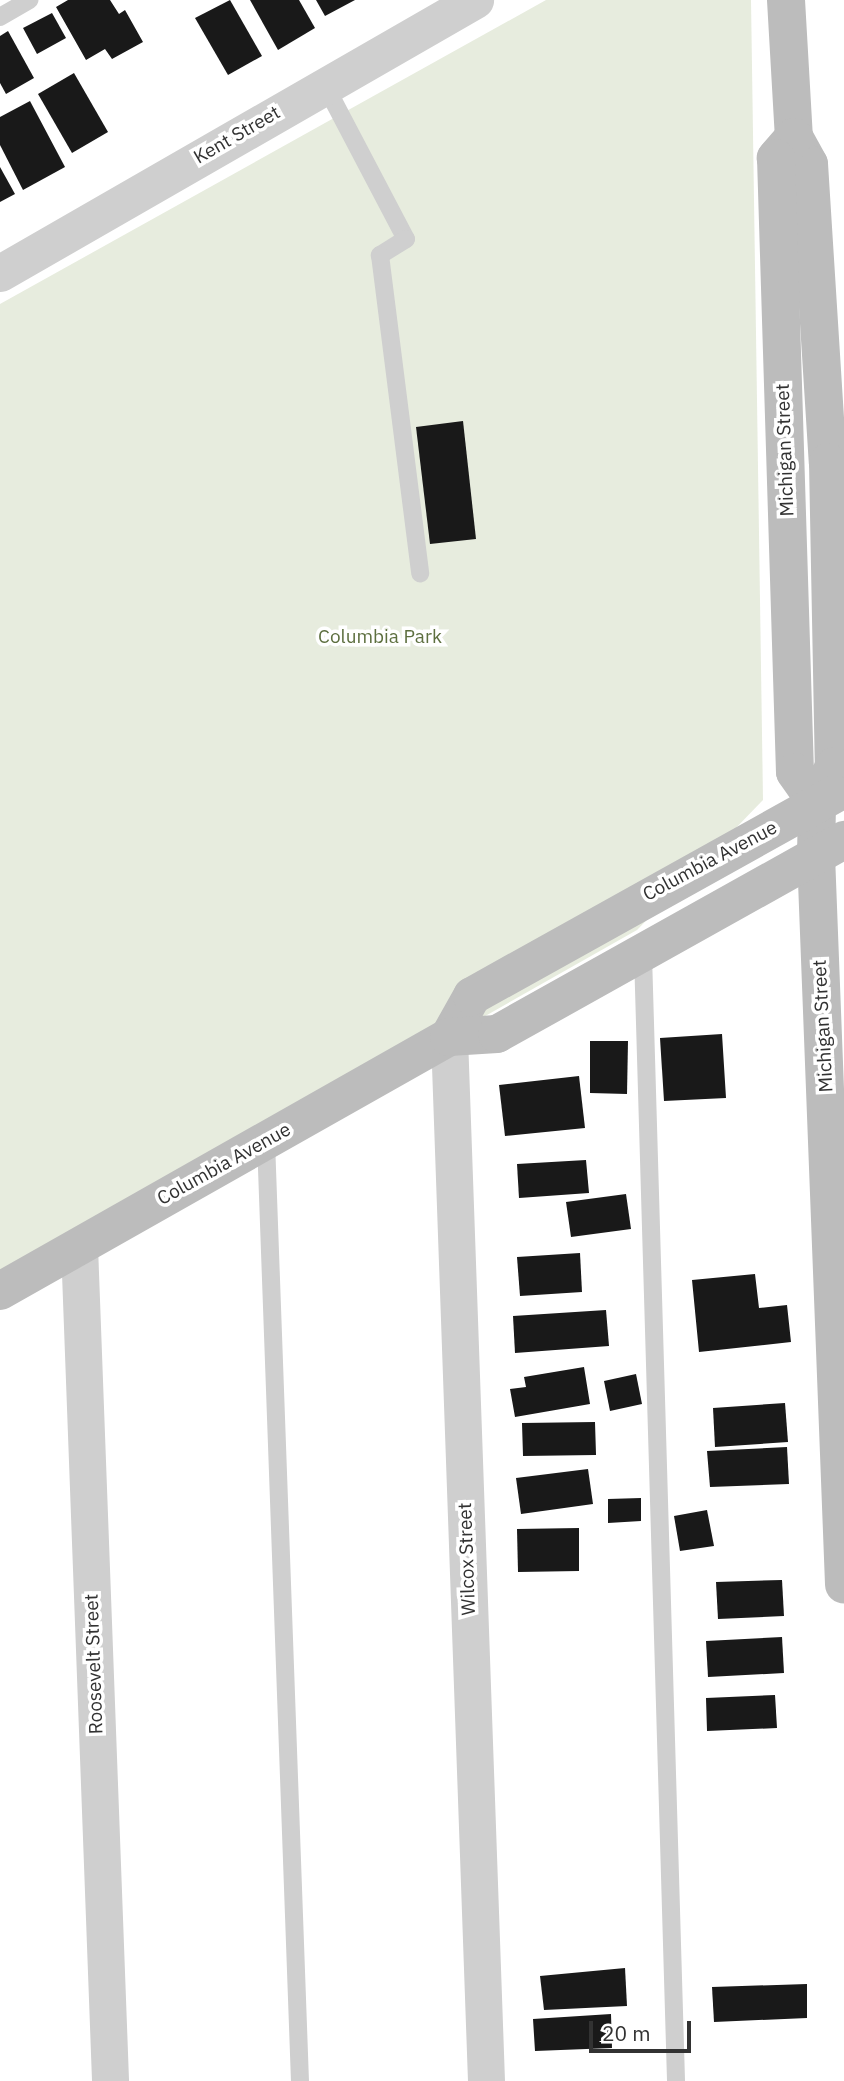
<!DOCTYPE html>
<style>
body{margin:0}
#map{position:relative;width:844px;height:2081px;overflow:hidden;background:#fff;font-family:"IBM Plex Sans",sans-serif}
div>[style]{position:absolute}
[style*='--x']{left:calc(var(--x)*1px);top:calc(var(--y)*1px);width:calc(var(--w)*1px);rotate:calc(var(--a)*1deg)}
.green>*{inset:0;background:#e7ecde}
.building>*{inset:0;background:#191919}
.lane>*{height:18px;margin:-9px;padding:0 9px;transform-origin:9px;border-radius:9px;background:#cfcfcf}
.street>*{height:37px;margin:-18.5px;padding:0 18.5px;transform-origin:18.5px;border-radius:18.5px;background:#cfcfcf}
.secondary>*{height:38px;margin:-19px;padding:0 19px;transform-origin:19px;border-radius:19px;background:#bcbcbc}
span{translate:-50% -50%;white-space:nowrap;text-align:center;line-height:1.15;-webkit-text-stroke:7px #fff;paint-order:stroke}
.street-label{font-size:19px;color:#323232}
.park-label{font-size:19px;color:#5d6f3f}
.scale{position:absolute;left:589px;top:2021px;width:102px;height:32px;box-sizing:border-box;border:4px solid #323232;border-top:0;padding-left:9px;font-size:21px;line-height:24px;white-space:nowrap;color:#323232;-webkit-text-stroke:5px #fff;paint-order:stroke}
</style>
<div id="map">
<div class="green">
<i style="clip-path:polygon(546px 0,751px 0,763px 800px,637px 930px,0 1291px,0 304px)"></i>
</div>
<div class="building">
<i style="clip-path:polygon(68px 0,110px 0,119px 14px,125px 10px,143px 42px,112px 59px,105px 49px,86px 60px,56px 7px)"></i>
<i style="clip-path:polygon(230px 0,262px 56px,228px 75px,195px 18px)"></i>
<i style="clip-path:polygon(250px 0,299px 0,315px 28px,278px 50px)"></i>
<i style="clip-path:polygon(316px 0,355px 0,325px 16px)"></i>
<i style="clip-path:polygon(52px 13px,66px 38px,37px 54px,23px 28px)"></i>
<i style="clip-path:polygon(8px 31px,34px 78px,6px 94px,0 83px,0 36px)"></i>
<i style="clip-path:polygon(74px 73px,108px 132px,72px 153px,38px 94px)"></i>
<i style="clip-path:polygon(30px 101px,65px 167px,23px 190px,0 145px,0 117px)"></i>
<i style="clip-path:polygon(0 167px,15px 194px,0 202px)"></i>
<i style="clip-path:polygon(463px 421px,476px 539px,430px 544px,416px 427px)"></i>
<i style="clip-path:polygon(722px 1034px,726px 1098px,664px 1101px,660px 1038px)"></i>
<i style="clip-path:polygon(590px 1041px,628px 1041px,627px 1094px,590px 1093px)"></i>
<i style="clip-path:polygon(579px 1076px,585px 1128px,505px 1136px,499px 1085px)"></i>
<i style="clip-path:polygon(586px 1160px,589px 1193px,519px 1198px,517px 1164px)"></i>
<i style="clip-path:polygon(626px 1194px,631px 1229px,571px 1237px,566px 1202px)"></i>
<i style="clip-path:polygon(580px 1253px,582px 1292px,520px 1296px,517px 1257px)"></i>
<i style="clip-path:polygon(755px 1274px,759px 1308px,787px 1305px,791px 1342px,699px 1352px,692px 1280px)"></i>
<i style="clip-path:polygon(606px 1310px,609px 1346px,515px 1353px,513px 1316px)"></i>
<i style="clip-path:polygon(584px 1367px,590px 1404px,515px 1417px,510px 1389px,526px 1387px,524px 1377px)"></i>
<i style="clip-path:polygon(636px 1374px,642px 1404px,610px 1411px,604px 1381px)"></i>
<i style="clip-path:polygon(785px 1403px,788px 1442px,715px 1447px,713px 1408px)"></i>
<i style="clip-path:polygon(595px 1422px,596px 1455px,523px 1456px,522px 1423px)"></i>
<i style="clip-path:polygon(787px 1447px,789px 1484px,710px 1487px,707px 1451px)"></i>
<i style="clip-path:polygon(588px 1469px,593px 1504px,521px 1514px,516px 1478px)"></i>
<i style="clip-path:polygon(641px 1498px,641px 1521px,608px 1523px,608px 1499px)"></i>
<i style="clip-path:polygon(707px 1510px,714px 1546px,680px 1551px,674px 1516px)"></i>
<i style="clip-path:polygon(579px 1528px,579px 1571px,518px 1572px,517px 1529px)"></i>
<i style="clip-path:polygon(782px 1580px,784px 1616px,718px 1619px,716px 1582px)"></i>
<i style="clip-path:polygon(782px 1637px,784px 1673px,708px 1677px,706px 1641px)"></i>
<i style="clip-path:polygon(775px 1695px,777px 1728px,707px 1731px,706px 1698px)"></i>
<i style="clip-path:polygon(625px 1968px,627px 2006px,544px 2010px,540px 1976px)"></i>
<i style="clip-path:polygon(807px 1984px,807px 2018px,714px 2022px,712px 1987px)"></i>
<i style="clip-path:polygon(611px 2014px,612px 2048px,535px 2051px,533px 2019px)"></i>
</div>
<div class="lane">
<i style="--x:0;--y:17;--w:34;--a:-30"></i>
<i style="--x:325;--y:85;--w:174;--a:62.3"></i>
<i style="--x:406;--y:239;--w:31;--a:148"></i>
<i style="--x:380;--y:255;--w:321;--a:82.8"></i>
<i style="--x:643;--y:955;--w:1126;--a:88.32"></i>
<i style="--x:266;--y:1141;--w:941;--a:87.93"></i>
</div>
<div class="street">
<i style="--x:0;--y:273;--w:548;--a:-29.89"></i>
<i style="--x:449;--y:1037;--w:1045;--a:87.97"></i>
<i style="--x:79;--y:1246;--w:836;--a:87.87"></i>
</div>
<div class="secondary">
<i style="--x:786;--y:0;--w:137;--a:86.7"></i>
<i style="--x:794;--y:137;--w:31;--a:61"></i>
<i style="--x:809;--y:164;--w:299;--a:86.4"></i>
<i style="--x:828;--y:462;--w:304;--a:88.9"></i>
<i style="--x:834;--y:766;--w:42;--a:114.1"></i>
<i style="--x:817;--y:804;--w:51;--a:91.1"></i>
<i style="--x:816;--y:855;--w:730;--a:87.8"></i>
<i style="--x:794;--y:137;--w:28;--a:131"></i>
<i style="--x:776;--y:158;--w:614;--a:88.23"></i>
<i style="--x:795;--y:772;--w:39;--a:55"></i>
<i style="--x:449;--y:1037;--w:47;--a:-60.7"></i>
<i style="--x:472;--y:996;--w:415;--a:-29.1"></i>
<i style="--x:0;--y:1291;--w:516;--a:-29.5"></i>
<i style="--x:449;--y:1037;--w:48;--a:-3.6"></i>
<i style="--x:497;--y:1034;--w:398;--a:-29.2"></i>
</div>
<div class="street-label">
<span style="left:237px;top:135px;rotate:-30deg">Kent Street</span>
<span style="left:785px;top:450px;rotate:-92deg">Michigan Street</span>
<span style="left:710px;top:861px;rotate:-28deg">Columbia Avenue</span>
<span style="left:823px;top:1026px;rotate:-93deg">Michigan Street</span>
<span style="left:224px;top:1164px;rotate:-29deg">Columbia Avenue</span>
<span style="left:467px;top:1559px;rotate:-92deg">Wilcox Street</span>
<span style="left:94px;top:1664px;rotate:-92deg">Roosevelt Street</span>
</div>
<div class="park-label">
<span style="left:380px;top:637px">Columbia Park</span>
</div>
<div class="scale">20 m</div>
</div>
